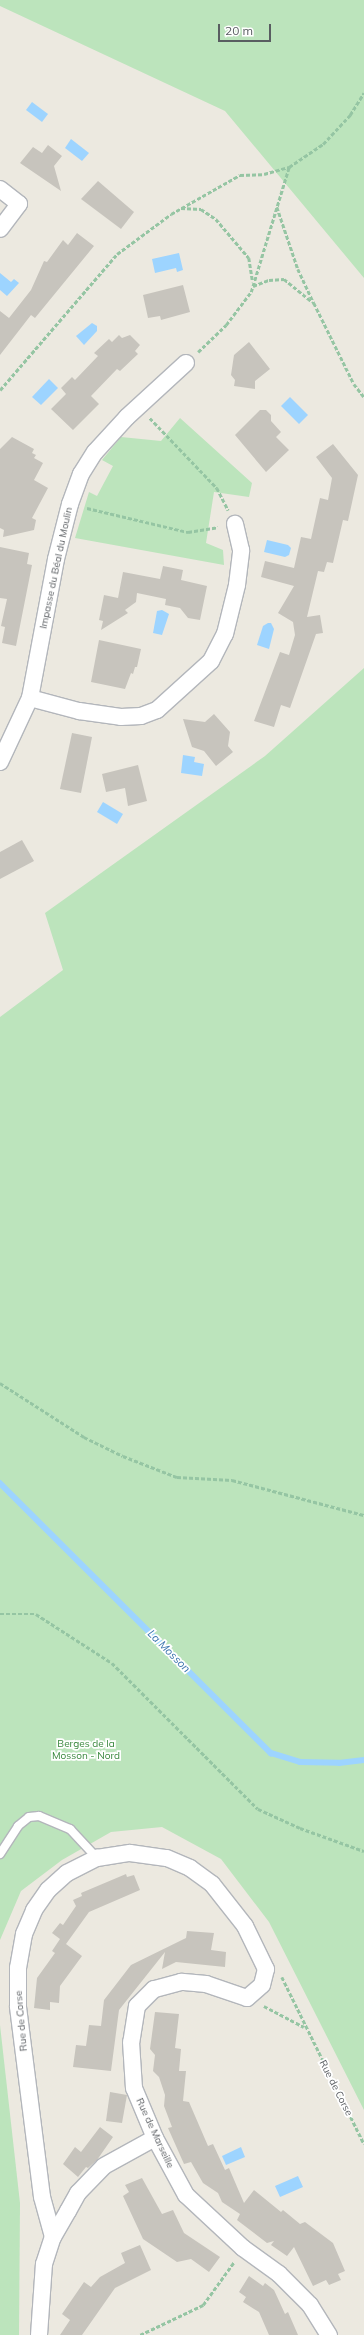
<!DOCTYPE html>
<meta charset="utf-8">
<style>
body{margin:0}
#map{position:relative;width:364px;height:2335px;overflow:hidden;background:#ece9e0;font-family:Mulish,sans-serif}
div>[style]{position:absolute}
[style*='--x']{left:calc(var(--x)*1px);top:calc(var(--y)*1px);width:calc(var(--w)*1px);rotate:calc(var(--a)*1deg)}
.green>*{inset:0;background:#bce4bc}
.water>*{inset:0;background:#9dd4ff}
.stream>*{height:5.5px;margin:-2.75px;padding:0 2.75px;transform-origin:2.75px;border-radius:2.75px;background:#9dd4ff}
.building>*{inset:0;background:#c7c4bd}
.path>*{height:2.5px;margin-top:-1.25px;transform-origin:0;background:repeating-linear-gradient(90deg,#95c5a3 0 4px,transparent 0 6px)}
.roads{filter:drop-shadow(1px 0 #b3b6bb) drop-shadow(-1px 0 #b3b6bb) drop-shadow(0 1px #b3b6bb) drop-shadow(0 -1px #b3b6bb)}
.service>*{height:8px;margin:-4px;padding:0 4px;transform-origin:4px;border-radius:4px;background:#fff}
.minor>*{height:16px;margin:-8px;padding:0 8px;transform-origin:8px;border-radius:8px;background:#fff}
span{translate:-50% -50%;white-space:nowrap;text-align:center;line-height:1.15;-webkit-text-stroke:3.5px #fff;paint-order:stroke}
.street-label{font-size:10px;color:#595d61}
.park-label{font-size:10px;color:#358539}
.water-label{font-size:11px;color:#3c74af;font-style:italic}
.scale{position:absolute;left:218px;top:24px;width:53px;height:18px;box-sizing:border-box;border:2px solid #595d61;border-top:0;padding-left:5px;font-size:12px;line-height:14px;white-space:nowrap;color:#595d61;-webkit-text-stroke:3px #fff;paint-order:stroke}
</style>
<div id="map">
<div class="green">
<i style="clip-path:polygon(0 0,364px 0,364px 278px,225px 111px,0 6px)"></i>
<i style="clip-path:polygon(180px 418px,252px 483px,249px 497px,214px 492px,206px 543px,223px 550px,224px 565px,75px 538px,89px 492px,97px 496px,113px 466px,102px 460px,121px 437px,161px 441px)"></i>
<i style="clip-path:polygon(364px 668px,364px 2110px,269px 1922px,221px 1859px,162px 1827px,111px 1832px,62px 1860px,21px 1891px,0 1940px,0 1017px,63px 970px,45px 913px,265px 756px)"></i>
<i style="clip-path:polygon(0 2025px,20px 2203px,19px 2335px,0 2335px)"></i>
</div>
<div class="water">
<i style="clip-path:polygon(32px 102px,48px 114px,42px 122px,26px 110px)"></i>
<i style="clip-path:polygon(71px 139px,89px 153px,82px 161px,65px 148px)"></i>
<i style="clip-path:polygon(179px 253px,183px 270px,177px 272px,176px 268px,155px 273px,152px 259px)"></i>
<i style="clip-path:polygon(0 273px,11px 282px,14px 279px,19px 283px,7px 296px,0 290px)"></i>
<i style="clip-path:polygon(92px 323px,97px 326px,97px 331px,84px 345px,76px 336px)"></i>
<i style="clip-path:polygon(49px 379px,58px 388px,41px 405px,32px 397px)"></i>
<i style="clip-path:polygon(290px 397px,308px 415px,299px 424px,281px 406px)"></i>
<i style="clip-path:polygon(267px 540px,288px 545px,291px 548px,289px 555px,285px 557px,264px 552px)"></i>
<i style="clip-path:polygon(162px 610px,169px 614px,162px 635px,153px 633px,157px 611px)"></i>
<i style="clip-path:polygon(268px 623px,271px 623px,274px 629px,269px 649px,257px 645px,263px 626px)"></i>
<i style="clip-path:polygon(183px 755px,195px 757px,194px 762px,204px 764px,202px 776px,181px 773px)"></i>
<i style="clip-path:polygon(103px 802px,123px 814px,117px 824px,97px 812px)"></i>
<i style="clip-path:polygon(241px 2147px,245px 2157px,226px 2165px,222px 2156px)"></i>
<i style="clip-path:polygon(298px 2176px,303px 2187px,280px 2197px,275px 2186px)"></i>
</div>
<div class="stream">
<i style="--x:0;--y:1483;--w:383;--a:44.9"></i>
<i style="--x:271;--y:1753;--w:30;--a:17"></i>
<i style="--x:300;--y:1762;--w:39;--a:1"></i>
<i style="--x:339;--y:1763;--w:25;--a:-7"></i>
</div>
<div class="building">
<i style="clip-path:polygon(48px 145px,62px 156px,54px 166px,61px 191px,20px 163px,33px 147px,42px 153px)"></i>
<i style="clip-path:polygon(98px 181px,134px 212px,121px 229px,81px 199px)"></i>
<i style="clip-path:polygon(77px 233px,94px 246px,35px 318px,31px 315px,0 355px,0 311px,9px 318px,31px 290px,44px 261px,47px 262px,63px 240px,68px 245px)"></i>
<i style="clip-path:polygon(183px 285px,190px 312px,161px 320px,160px 316px,148px 318px,143px 295px)"></i>
<i style="clip-path:polygon(119px 335px,122px 338px,130px 335px,140px 345px,135px 351px,138px 354px,120px 371px,117px 369px,91px 396px,99px 404px,73px 430px,51px 409px,66px 394px,61px 388px,72px 377px,75px 380px,98px 356px,94px 353px,109px 339px,112px 342px)"></i>
<i style="clip-path:polygon(249px 342px,270px 369px,255px 381px,255px 389px,234px 386px,235px 380px,231px 375px,234px 355px)"></i>
<i style="clip-path:polygon(260px 410px,266px 410px,271px 415px,271px 421px,281px 432px,276px 437px,289px 450px,266px 472px,235px 435px)"></i>
<i style="clip-path:polygon(12px 437px,34px 449px,32px 453px,36px 455px,34px 458px,43px 463px,34px 480px,48px 488px,32px 518px,36px 520px,34px 530px,3px 537px,4px 530px,0 528px,0 449px)"></i>
<i style="clip-path:polygon(333px 444px,358px 475px,348px 521px,343px 520px,333px 563px,327px 562px,324px 572px,318px 571px,307px 617px,320px 615px,323px 633px,316px 634px,290px 708px,281px 705px,274px 727px,254px 721px,280px 652px,289px 655px,295px 635px,293px 622px,278px 613px,294px 586px,261px 577px,265px 561px,294px 568px,301px 537px,311px 539px,320px 498px,328px 500px,332px 478px,316px 457px)"></i>
<i style="clip-path:polygon(0 547px,29px 553px,27px 564px,32px 565px,16px 646px,2px 643px,5px 627px,1px 626px,7px 599px,0 598px)"></i>
<i style="clip-path:polygon(163px 566px,183px 570px,181px 580px,207px 586px,200px 620px,188px 618px,180px 608px,165px 605px,166px 599px,137px 593px,136px 602px,125px 610px,128px 613px,101px 630px,103px 621px,99px 620px,104px 595px,118px 598px,123px 572px,160px 579px)"></i>
<i style="clip-path:polygon(99px 640px,141px 649px,137px 667px,135px 667px,133px 674px,131px 673px,125px 689px,91px 682px)"></i>
<i style="clip-path:polygon(214px 714px,230px 732px,228px 746px,233px 752px,216px 766px,204px 751px,192px 747px,183px 719px,205px 722px)"></i>
<i style="clip-path:polygon(72px 733px,92px 737px,81px 793px,60px 789px)"></i>
<i style="clip-path:polygon(138px 765px,147px 801px,128px 806px,125px 788px,106px 792px,102px 774px)"></i>
<i style="clip-path:polygon(22px 840px,34px 861px,0 879px,0 852px)"></i>
<i style="clip-path:polygon(126px 1874px,127px 1877px,134px 1875px,140px 1890px,89px 1912px,66px 1944px,82px 1956px,60px 1986px,59px 2003px,50px 2002px,50px 2010px,34px 2008px,37px 1978px,55px 1953px,52px 1951px,60px 1939px,52px 1933px,60px 1923px,63px 1925px,76px 1906px,73px 1900px,82px 1896px,81px 1893px)"></i>
<i style="clip-path:polygon(187px 1931px,214px 1933px,211px 1950px,226px 1952px,225px 1967px,176px 1962px,162px 1969px,165px 1952px,119px 2010px,111px 2071px,73px 2067px,76px 2045px,86px 2046px,89px 2025px,101px 2026px,104px 2000px,131px 1965px,186px 1938px)"></i>
<i style="clip-path:polygon(155px 2012px,179px 2014px,175px 2048px,181px 2049px,179px 2071px,186px 2071px,183px 2101px,189px 2102px,208px 2146px,213px 2144px,225px 2170px,229px 2168px,244px 2203px,254px 2190px,281px 2212px,283px 2210px,300px 2224px,305px 2222px,333px 2243px,345px 2271px,338px 2274px,341px 2280px,329px 2285px,326px 2280px,313px 2286px,294px 2247px,287px 2256px,271px 2245px,274px 2241px,267px 2243px,237px 2220px,240px 2214px,222px 2202px,218px 2193px,203px 2183px,191px 2162px,184px 2164px,168px 2128px,172px 2127px,164px 2106px,165px 2095px,159px 2077px,153px 2071px,155px 2055px,150px 2049px)"></i>
<i style="clip-path:polygon(110px 2092px,127px 2095px,122px 2123px,106px 2121px)"></i>
<i style="clip-path:polygon(100px 2127px,113px 2137px,97px 2160px,88px 2168px,86px 2167px,78px 2177px,63px 2164px,75px 2147px,81px 2152px)"></i>
<i style="clip-path:polygon(142px 2178px,162px 2214px,173px 2210px,184px 2233px,220px 2257px,209px 2272px,191px 2259px,177px 2262px,143px 2239px,123px 2196px,129px 2192px,125px 2185px)"></i>
<i style="clip-path:polygon(140px 2245px,151px 2270px,115px 2288px,82px 2335px,60px 2335px,70px 2320px,62px 2314px,84px 2282px,91px 2287px,100px 2277px,125px 2263px,121px 2253px)"></i>
<i style="clip-path:polygon(249px 2276px,263px 2286px,265px 2283px,274px 2290px,285px 2314px,288px 2312px,298px 2335px,269px 2335px,259px 2312px,243px 2302px,246px 2297px,239px 2292px)"></i>
</div>
<div class="path">
<i style="--x:277;--y:207;--w:65;--a:71.3"></i>
<i style="--x:298;--y:269;--w:38;--a:65"></i>
<i style="--x:314;--y:303;--w:90;--a:63.7"></i>
<i style="--x:354;--y:384;--w:16;--a:52"></i>
<i style="--x:181;--y:208;--w:20;--a:3"></i>
<i style="--x:201;--y:209;--w:18;--a:34"></i>
<i style="--x:216;--y:219;--w:51;--a:49.8"></i>
<i style="--x:249;--y:258;--w:24;--a:81"></i>
<i style="--x:253;--y:286;--w:17;--a:-21"></i>
<i style="--x:269;--y:280;--w:15;--a:-4"></i>
<i style="--x:284;--y:279;--w:36;--a:39"></i>
<i style="--x:198;--y:352;--w:39;--a:-44"></i>
<i style="--x:226;--y:325;--w:41;--a:-52.9"></i>
<i style="--x:251;--y:292;--w:131;--a:-73.1"></i>
<i style="--x:289;--y:167;--w:41;--a:-34.1"></i>
<i style="--x:323;--y:144;--w:40;--a:-47"></i>
<i style="--x:350;--y:115;--w:26;--a:-58"></i>
<i style="--x:0;--y:390;--w:179;--a:-49.3"></i>
<i style="--x:117;--y:254;--w:67;--a:-36.5"></i>
<i style="--x:171;--y:214;--w:79;--a:-29.5"></i>
<i style="--x:240;--y:175;--w:24;--a:-2"></i>
<i style="--x:264;--y:174;--w:26;--a:-16"></i>
<i style="--x:150;--y:418;--w:97;--a:46.3"></i>
<i style="--x:217;--y:488;--w:25;--a:63"></i>
<i style="--x:87;--y:508;--w:104;--a:13.4"></i>
<i style="--x:188;--y:532;--w:30;--a:-9"></i>
<i style="--x:0;--y:1383;--w:100;--a:32.7"></i>
<i style="--x:84;--y:1437;--w:43;--a:26"></i>
<i style="--x:123;--y:1456;--w:58;--a:21.3"></i>
<i style="--x:177;--y:1477;--w:55;--a:3.1"></i>
<i style="--x:232;--y:1480;--w:137;--a:14.9"></i>
<i style="--x:0;--y:1614;--w:36;--a:0"></i>
<i style="--x:36;--y:1614;--w:90;--a:32.8"></i>
<i style="--x:112;--y:1663;--w:206;--a:45"></i>
<i style="--x:258;--y:1809;--w:46;--a:24.3"></i>
<i style="--x:300;--y:1828;--w:68;--a:19.8"></i>
<i style="--x:282;--y:1977;--w:186;--a:63.8"></i>
<i style="--x:264;--y:2006;--w:45;--a:27.7"></i>
<i style="--x:140;--y:2335;--w:70;--a:-25.5"></i>
<i style="--x:203;--y:2305;--w:53;--a:-54.2"></i>
</div>
<div class="roads">
<div class="service">
<i style="--x:0;--y:1854;--w:33;--a:-57"></i>
<i style="--x:18;--y:1826;--w:14;--a:-39"></i>
<i style="--x:29;--y:1817;--w:10;--a:-6"></i>
<i style="--x:39;--y:1816;--w:34;--a:23"></i>
<i style="--x:70;--y:1829;--w:40;--a:47"></i>
</div>
<div class="minor">
<i style="--x:0;--y:189;--w:24;--a:38"></i>
<i style="--x:19;--y:204;--w:31;--a:127"></i>
<i style="--x:30;--y:698;--w:51;--a:14.9"></i>
<i style="--x:79;--y:711;--w:42;--a:8.1"></i>
<i style="--x:121;--y:717;--w:20;--a:-3"></i>
<i style="--x:141;--y:716;--w:17;--a:-21"></i>
<i style="--x:157;--y:710;--w:73;--a:-42.2"></i>
<i style="--x:211;--y:661;--w:30;--a:-63"></i>
<i style="--x:225;--y:634;--w:50;--a:-76.2"></i>
<i style="--x:237;--y:585;--w:35;--a:-83"></i>
<i style="--x:241;--y:550;--w:27;--a:-103"></i>
<i style="--x:0;--y:762;--w:71;--a:-64.9"></i>
<i style="--x:30;--y:698;--w:141;--a:-79.4"></i>
<i style="--x:56;--y:559;--w:57;--a:-75.7"></i>
<i style="--x:70;--y:504;--w:32;--a:-70"></i>
<i style="--x:81;--y:474;--w:26;--a:-58"></i>
<i style="--x:95;--y:452;--w:47;--a:-47.6"></i>
<i style="--x:127;--y:417;--w:80;--a:-42.5"></i>
<i style="--x:53;--y:2237;--w:41;--a:-105.4"></i>
<i style="--x:42;--y:2197;--w:193;--a:-97.2"></i>
<i style="--x:18;--y:2006;--w:38;--a:-90"></i>
<i style="--x:18;--y:1968;--w:35;--a:-80"></i>
<i style="--x:24;--y:1934;--w:26;--a:-67"></i>
<i style="--x:34;--y:1910;--w:24;--a:-55"></i>
<i style="--x:48;--y:1890;--w:25;--a:-42"></i>
<i style="--x:67;--y:1873;--w:34;--a:-27"></i>
<i style="--x:97;--y:1858;--w:33;--a:-9"></i>
<i style="--x:130;--y:1853;--w:37;--a:8"></i>
<i style="--x:167;--y:1858;--w:25;--a:23"></i>
<i style="--x:190;--y:1868;--w:27;--a:36"></i>
<i style="--x:212;--y:1884;--w:53;--a:51.8"></i>
<i style="--x:245;--y:1926;--w:48;--a:64"></i>
<i style="--x:266;--y:1969;--w:16;--a:104"></i>
<i style="--x:262;--y:1985;--w:20;--a:139"></i>
<i style="--x:247;--y:1998;--w:43;--a:-161.1"></i>
<i style="--x:206;--y:1984;--w:25;--a:-175"></i>
<i style="--x:181;--y:1982;--w:28;--a:165"></i>
<i style="--x:154;--y:1989;--w:24;--a:135"></i>
<i style="--x:137;--y:2006;--w:36;--a:99"></i>
<i style="--x:131;--y:2042;--w:46;--a:86.3"></i>
<i style="--x:134;--y:2088;--w:54;--a:67.2"></i>
<i style="--x:155;--y:2138;--w:65;--a:61.5"></i>
<i style="--x:186;--y:2195;--w:78;--a:42.9"></i>
<i style="--x:243;--y:2248;--w:44;--a:35.8"></i>
<i style="--x:279;--y:2274;--w:44;--a:45"></i>
<i style="--x:310;--y:2305;--w:36;--a:58"></i>
<i style="--x:39;--y:2335;--w:71;--a:-86"></i>
<i style="--x:44;--y:2264;--w:28;--a:-72"></i>
<i style="--x:53;--y:2237;--w:30;--a:-60"></i>
<i style="--x:68;--y:2211;--w:21;--a:-61"></i>
<i style="--x:78;--y:2193;--w:37;--a:-46"></i>
<i style="--x:104;--y:2166;--w:58;--a:-28.8"></i>
</div>
</div>
<div class="street-label">
<span style="left:56px;top:568px;rotate:-78deg">Impasse du Béal du Moulin</span>
<span style="left:21px;top:2021px;rotate:-95deg">Rue de Corse</span>
<span style="left:336px;top:2088px;rotate:63deg">Rue de Corse</span>
<span style="left:155px;top:2133px;rotate:65deg">Rue de Marseille</span>
</div>
<div class="park-label">
<span style="left:86px;top:1749px">Berges de la<br>Mosson - Nord</span>
</div>
<div class="water-label">
<span style="left:169px;top:1651px;rotate:45deg">La Mosson</span>
</div>
<div class="scale">20 m</div>
</div>
